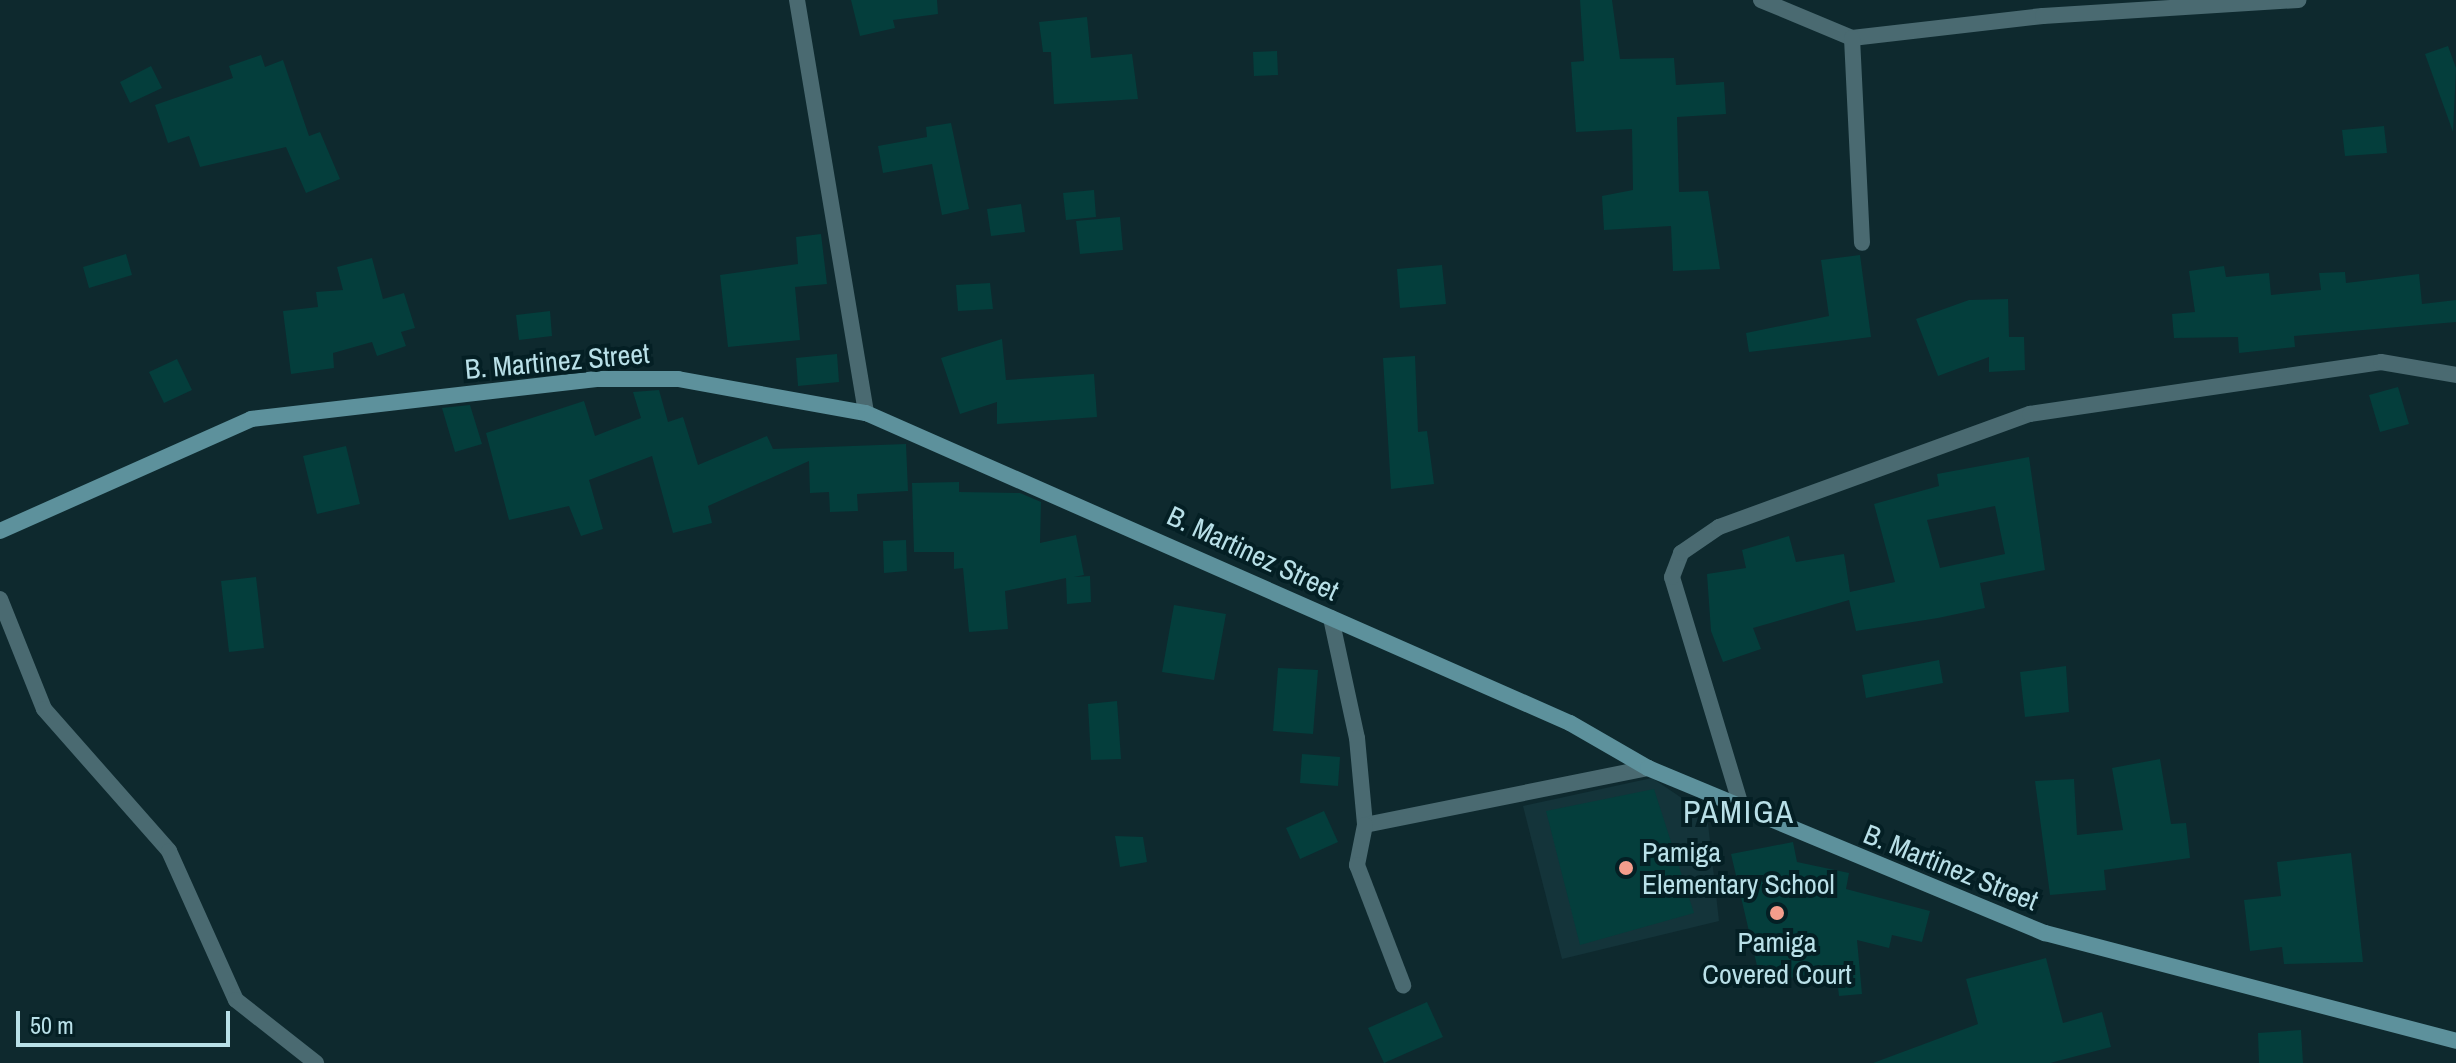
<!DOCTYPE html>
<style>
body{margin:0}
#map{position:relative;width:2456px;height:1063px;overflow:hidden;background:#0e292e;font-family:"Archivo Narrow",sans-serif}
div>[style]{position:absolute}
[style*='--x']{left:calc(var(--x)*1px);top:calc(var(--y)*1px);width:calc(var(--w)*1px);rotate:calc(var(--a)*1deg)}
.built>*{inset:0;background:#14343a}
.building>*{inset:0;background:#043e3c}
.street>*{height:16px;margin:-8px;padding:0 8px;transform-origin:8px;border-radius:8px;background:#4a6a71}
.secondary>*{height:16px;margin:-8px;padding:0 8px;transform-origin:8px;border-radius:8px;background:#5d919c}
.dots>*{width:22px;height:22px;translate:-50% -50%;box-sizing:border-box;border:4px solid #041f24;border-radius:50%}
span{translate:-50% -50%;white-space:nowrap;text-align:center;line-height:1.15;-webkit-text-stroke:8px #041f24;paint-order:stroke}
.street-label{font-size:28px;color:#b9e0e8}
.poi-label{font-size:28px;color:#b9e0e8}
.left{translate:0 -50%;text-align:left}
.quarter-label{font-size:32px;color:#b9e0e8;letter-spacing:2px}
.scale{position:absolute;left:16px;top:1011px;width:214px;height:36px;box-sizing:border-box;border:4px solid #b9e0e8;border-top:0;padding-left:10px;font-size:24px;line-height:28px;white-space:nowrap;color:#b9e0e8;-webkit-text-stroke:6px #041f24;paint-order:stroke}
</style>
<div id="map">
<div class="built">
<i style="clip-path:polygon(1652px 778px,1707px 815px,1719px 921px,1562px 959px,1523px 806px)"></i>
</div>
<div class="building">
<i style="clip-path:polygon(851px 0,937px 0,938px 14px,893px 20px,895px 28px,860px 36px)"></i>
<i style="clip-path:polygon(1580px 0,1612px 0,1620px 59px,1674px 58px,1676px 85px,1724px 82px,1726px 114px,1677px 117px,1679px 192px,1708px 191px,1720px 269px,1673px 271px,1671px 226px,1604px 230px,1602px 196px,1633px 190px,1632px 129px,1576px 132px,1571px 62px,1584px 61px)"></i>
<i style="clip-path:polygon(1087px 17px,1091px 58px,1132px 54px,1138px 99px,1054px 104px,1051px 52px,1043px 52px,1039px 22px)"></i>
<i style="clip-path:polygon(2448px 46px,2456px 68px,2453px 132px,2425px 54px)"></i>
<i style="clip-path:polygon(1277px 51px,1278px 75px,1254px 76px,1253px 52px)"></i>
<i style="clip-path:polygon(261px 55px,265px 67px,283px 60px,309px 136px,320px 132px,340px 179px,306px 193px,286px 147px,200px 167px,189px 136px,168px 143px,155px 105px,233px 78px,229px 66px)"></i>
<i style="clip-path:polygon(151px 66px,162px 88px,130px 103px,120px 82px)"></i>
<i style="clip-path:polygon(951px 123px,969px 209px,942px 215px,932px 164px,883px 173px,878px 146px,927px 137px,926px 127px)"></i>
<i style="clip-path:polygon(2384px 126px,2387px 153px,2345px 156px,2342px 130px)"></i>
<i style="clip-path:polygon(1094px 190px,1096px 217px,1066px 220px,1063px 193px)"></i>
<i style="clip-path:polygon(1021px 204px,1025px 232px,991px 236px,987px 209px)"></i>
<i style="clip-path:polygon(1120px 217px,1123px 250px,1080px 254px,1076px 221px)"></i>
<i style="clip-path:polygon(821px 234px,827px 284px,795px 287px,800px 340px,728px 347px,720px 275px,798px 264px,796px 237px)"></i>
<i style="clip-path:polygon(126px 254px,132px 275px,89px 288px,83px 267px)"></i>
<i style="clip-path:polygon(1860px 255px,1871px 337px,1749px 352px,1746px 333px,1829px 316px,1821px 260px)"></i>
<i style="clip-path:polygon(372px 258px,383px 299px,404px 293px,415px 328px,401px 332px,406px 346px,377px 356px,372px 342px,333px 353px,334px 368px,291px 374px,283px 311px,318px 307px,316px 292px,343px 290px,337px 267px)"></i>
<i style="clip-path:polygon(1442px 265px,1446px 304px,1400px 308px,1397px 269px)"></i>
<i style="clip-path:polygon(2224px 266px,2226px 277px,2269px 273px,2271px 295px,2321px 290px,2319px 273px,2345px 272px,2346px 283px,2419px 274px,2422px 304px,2456px 300px,2456px 322px,2294px 336px,2295px 347px,2239px 353px,2238px 337px,2174px 338px,2172px 314px,2195px 312px,2189px 271px)"></i>
<i style="clip-path:polygon(990px 283px,993px 309px,958px 311px,956px 285px)"></i>
<i style="clip-path:polygon(2008px 299px,2009px 337px,2024px 337px,2025px 370px,1989px 372px,1989px 357px,1938px 376px,1916px 319px,1969px 300px)"></i>
<i style="clip-path:polygon(550px 311px,552px 336px,519px 340px,516px 315px)"></i>
<i style="clip-path:polygon(1002px 339px,1006px 380px,1094px 374px,1097px 417px,997px 424px,997px 402px,960px 414px,941px 358px)"></i>
<i style="clip-path:polygon(837px 354px,839px 382px,798px 386px,796px 358px)"></i>
<i style="clip-path:polygon(1415px 356px,1418px 432px,1427px 431px,1434px 484px,1391px 489px,1383px 358px)"></i>
<i style="clip-path:polygon(177px 359px,192px 390px,164px 403px,149px 372px)"></i>
<i style="clip-path:polygon(2398px 387px,2409px 424px,2380px 432px,2369px 395px)"></i>
<i style="clip-path:polygon(659px 390px,668px 422px,683px 417px,698px 465px,767px 436px,773px 449px,906px 444px,908px 491px,857px 494px,858px 511px,830px 512px,829px 492px,810px 493px,809px 461px,708px 506px,712px 523px,673px 533px,652px 456px,589px 480px,603px 529px,581px 536px,569px 506px,509px 520px,486px 433px,584px 401px,595px 436px,641px 418px,633px 392px)"></i>
<i style="clip-path:polygon(470px 405px,482px 444px,455px 452px,442px 408px)"></i>
<i style="clip-path:polygon(346px 446px,360px 504px,317px 514px,303px 456px)"></i>
<i style="clip-path:polygon(evenodd,2029px 457px,2045px 570px,1980px 583px,1985px 608px,1938px 618px,1856px 631px,1849px 600px,1753px 628px,1761px 649px,1723px 662px,1711px 631px,1707px 574px,1746px 568px,1742px 550px,1789px 536px,1796px 562px,1844px 554px,1850px 592px,1895px 582px,1874px 504px,1939px 486px,1937px 474px,2029px 457px,1995px 506px,2005px 554px,1940px 568px,1927px 520px,1995px 506px)"></i>
<i style="clip-path:polygon(959px 482px,959px 492px,1020px 493px,1041px 502px,1040px 543px,1076px 535px,1084px 575px,1074px 577px,1090px 576px,1091px 602px,1067px 604px,1066px 578px,1005px 591px,1008px 629px,969px 632px,963px 568px,954px 569px,954px 552px,914px 552px,912px 483px)"></i>
<i style="clip-path:polygon(906px 540px,907px 571px,884px 573px,883px 541px)"></i>
<i style="clip-path:polygon(256px 577px,264px 648px,229px 652px,221px 581px)"></i>
<i style="clip-path:polygon(1174px 605px,1226px 614px,1214px 680px,1162px 672px)"></i>
<i style="clip-path:polygon(1939px 660px,1943px 683px,1866px 698px,1862px 675px)"></i>
<i style="clip-path:polygon(2066px 666px,2069px 712px,2025px 717px,2020px 672px)"></i>
<i style="clip-path:polygon(1278px 668px,1318px 670px,1313px 734px,1273px 731px)"></i>
<i style="clip-path:polygon(1117px 701px,1121px 759px,1091px 760px,1088px 704px)"></i>
<i style="clip-path:polygon(1302px 754px,1340px 757px,1338px 786px,1300px 783px)"></i>
<i style="clip-path:polygon(2160px 759px,2171px 824px,2186px 823px,2190px 858px,2104px 870px,2106px 890px,2050px 895px,2035px 781px,2074px 779px,2077px 835px,2123px 830px,2112px 768px)"></i>
<i style="clip-path:polygon(1654px 789px,1694px 913px,1580px 945px,1546px 811px)"></i>
<i style="clip-path:polygon(1324px 811px,1338px 842px,1300px 859px,1286px 828px)"></i>
<i style="clip-path:polygon(1115px 836px,1143px 837px,1147px 862px,1120px 867px)"></i>
<i style="clip-path:polygon(1793px 842px,1797px 862px,1849px 873px,1846px 889px,1930px 911px,1922px 942px,1892px 935px,1889px 948px,1857px 940px,1862px 994px,1839px 996px,1836px 970px,1761px 983px,1731px 854px)"></i>
<i style="clip-path:polygon(2351px 853px,2363px 962px,2284px 964px,2282px 947px,2250px 951px,2244px 900px,2281px 896px,2277px 862px)"></i>
<i style="clip-path:polygon(2046px 958px,2063px 1023px,2102px 1012px,2111px 1047px,2050px 1063px,1873px 1063px,1978px 1024px,1966px 979px)"></i>
<i style="clip-path:polygon(1427px 1002px,1443px 1037px,1384px 1063px,1368px 1028px)"></i>
<i style="clip-path:polygon(2301px 1030px,2303px 1063px,2259px 1063px,2258px 1033px)"></i>
</div>
<div class="street">
<i style="--x:797;--y:0;--w:419;--a:80.5"></i>
<i style="--x:1761;--y:0;--w:99;--a:22.7"></i>
<i style="--x:1852;--y:38;--w:192;--a:-6.6"></i>
<i style="--x:2043;--y:16;--w:256;--a:-3.6"></i>
<i style="--x:1852;--y:38;--w:205;--a:87.2"></i>
<i style="--x:0;--y:599;--w:118;--a:68.2"></i>
<i style="--x:44;--y:709;--w:189;--a:48.6"></i>
<i style="--x:169;--y:851;--w:163;--a:65.8"></i>
<i style="--x:236;--y:1000;--w:102;--a:38.2"></i>
<i style="--x:1331;--y:618;--w:123;--a:77.8"></i>
<i style="--x:1357;--y:738;--w:87;--a:84.7"></i>
<i style="--x:1365;--y:825;--w:289;--a:-11.4"></i>
<i style="--x:1742;--y:809;--w:242;--a:-106.8"></i>
<i style="--x:1672;--y:577;--w:26;--a:-69"></i>
<i style="--x:1681;--y:553;--w:46;--a:-34.4"></i>
<i style="--x:1719;--y:527;--w:331;--a:-20"></i>
<i style="--x:2030;--y:414;--w:355;--a:-8.4"></i>
<i style="--x:2381;--y:362;--w:76;--a:9.8"></i>
<i style="--x:1365;--y:825;--w:41;--a:101.3"></i>
<i style="--x:1357;--y:865;--w:129;--a:69"></i>
</div>
<div class="secondary">
<i style="--x:0;--y:531;--w:275;--a:-24"></i>
<i style="--x:251;--y:419;--w:350;--a:-6.6"></i>
<i style="--x:599;--y:379;--w:79;--a:0"></i>
<i style="--x:678;--y:379;--w:191;--a:10.3"></i>
<i style="--x:866;--y:413;--w:769;--a:23.77"></i>
<i style="--x:1570;--y:723;--w:90;--a:30"></i>
<i style="--x:1648;--y:768;--w:430;--a:22.6"></i>
<i style="--x:2045;--y:933;--w:425;--a:14.7"></i>
</div>
<div class="dots">
<i style="left:1626px;top:868px;background:#f49d8c"></i>
<i style="left:1777px;top:913px;background:#f49d8c"></i>
</div>
<div class="street-label">
<span style="left:557px;top:361px;rotate:-5deg">B. Martinez Street</span>
<span style="left:1253px;top:553px;rotate:25deg">B. Martinez Street</span>
<span style="left:1951px;top:867px;rotate:22deg">B. Martinez Street</span>
</div>
<div class="poi-label">
<span class="left" style="left:1642px;top:868px">Pamiga<br>Elementary School</span>
<span style="left:1777px;top:958px">Pamiga<br>Covered Court</span>
</div>
<div class="quarter-label">
<span style="left:1739px;top:812px">PAMIGA</span>
</div>
<div class="scale">50 m</div>
</div>
